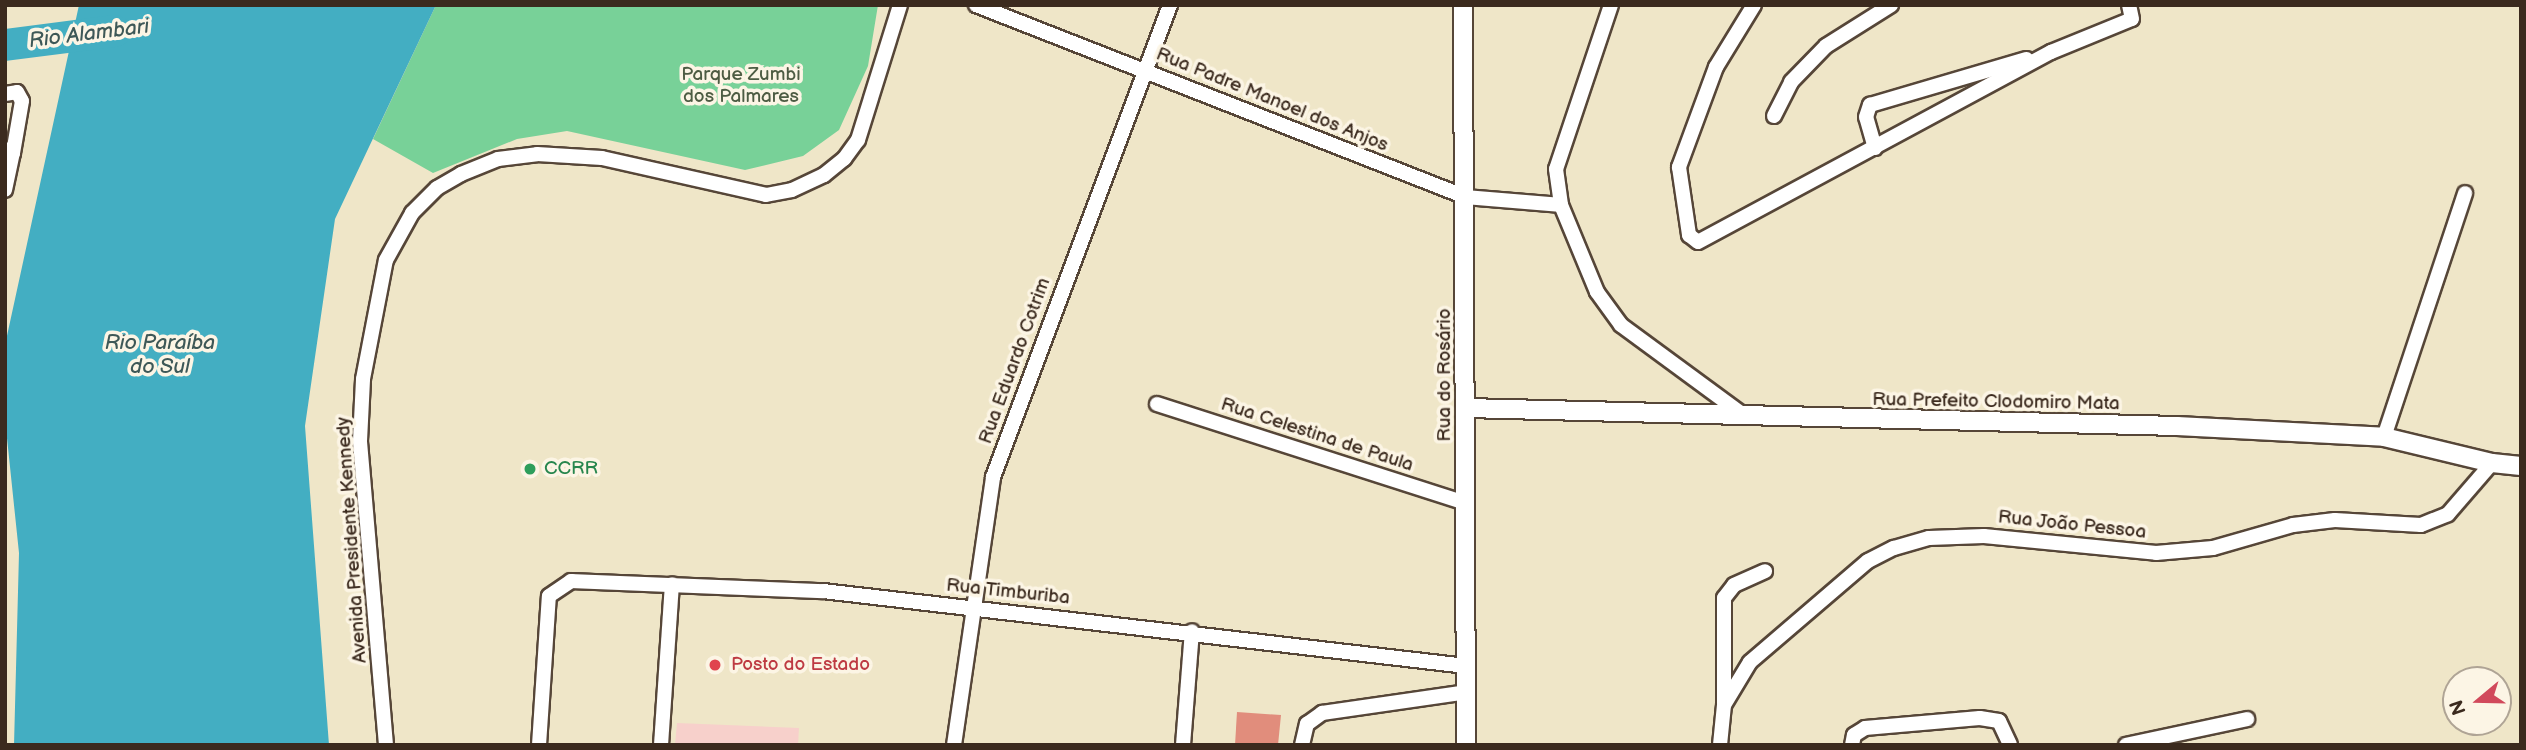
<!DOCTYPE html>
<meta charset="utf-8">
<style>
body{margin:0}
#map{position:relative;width:2526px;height:750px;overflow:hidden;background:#efe6c8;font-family:"Balsamiq Sans",sans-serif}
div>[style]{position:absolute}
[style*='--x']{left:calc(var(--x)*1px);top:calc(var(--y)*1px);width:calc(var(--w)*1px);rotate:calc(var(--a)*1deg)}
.built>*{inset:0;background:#f7d0cb}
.green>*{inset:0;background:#78d198}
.water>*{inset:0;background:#43aec2}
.river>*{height:32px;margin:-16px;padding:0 16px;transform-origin:16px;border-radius:16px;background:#43aec2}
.building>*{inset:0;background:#e18d7c}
.roads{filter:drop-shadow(2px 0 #564638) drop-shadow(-2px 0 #564638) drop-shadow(0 2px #564638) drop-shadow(0 -2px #564638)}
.minor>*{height:14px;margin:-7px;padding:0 7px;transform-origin:7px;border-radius:7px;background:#fff}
.tertiary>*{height:18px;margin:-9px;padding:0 9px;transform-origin:9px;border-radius:9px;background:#fff}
.dots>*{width:19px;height:19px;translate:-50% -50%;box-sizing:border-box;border:4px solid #fcf5e5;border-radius:50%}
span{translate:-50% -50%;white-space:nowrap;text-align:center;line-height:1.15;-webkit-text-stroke:7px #fcf5e5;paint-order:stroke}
.park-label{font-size:19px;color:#4d5c43}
.street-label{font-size:19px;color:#3b2a1e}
.leisure-label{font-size:19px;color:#27864d}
.left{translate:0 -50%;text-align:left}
.health-label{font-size:19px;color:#be3a42}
.water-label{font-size:21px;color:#3e5857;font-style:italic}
.frame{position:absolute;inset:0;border:7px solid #3b2a1e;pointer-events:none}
.north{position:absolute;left:2442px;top:666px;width:70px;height:70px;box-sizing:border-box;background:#fcf5e5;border:2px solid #afa495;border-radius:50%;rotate:251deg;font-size:19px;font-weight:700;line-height:28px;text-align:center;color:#3b2a1e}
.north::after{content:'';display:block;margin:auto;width:24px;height:32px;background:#d1495b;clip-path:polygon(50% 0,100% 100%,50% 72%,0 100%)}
</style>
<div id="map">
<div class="built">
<i style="clip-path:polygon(677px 723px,799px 728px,798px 745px,675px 745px)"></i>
</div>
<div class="green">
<i style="clip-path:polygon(436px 5px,878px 5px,868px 66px,839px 130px,803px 156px,745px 170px,567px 131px,517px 139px,433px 173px,373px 139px)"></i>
</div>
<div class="water">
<i style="clip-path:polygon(79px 5px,436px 5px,335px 219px,305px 426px,329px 745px,14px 745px,19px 553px,5px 419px,5px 345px)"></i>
</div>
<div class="river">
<i style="--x:5;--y:45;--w:111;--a:-7.3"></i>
</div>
<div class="building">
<i style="clip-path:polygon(1237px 712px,1281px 715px,1278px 745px,1235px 745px)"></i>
</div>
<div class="roads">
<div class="minor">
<i style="--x:976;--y:5;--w:526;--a:21.4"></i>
<i style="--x:1466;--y:197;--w:95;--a:4.8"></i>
<i style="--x:1611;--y:5;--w:173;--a:108.5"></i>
<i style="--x:1556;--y:169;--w:36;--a:82"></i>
<i style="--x:1561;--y:205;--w:94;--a:67.5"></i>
<i style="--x:1597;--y:292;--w:41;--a:54"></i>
<i style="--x:1621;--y:325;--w:154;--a:36.3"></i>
<i style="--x:1754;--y:5;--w:73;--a:121.5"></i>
<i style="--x:1716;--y:67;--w:107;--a:110.3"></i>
<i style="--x:1679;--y:167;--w:69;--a:81.6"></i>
<i style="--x:1689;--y:235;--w:11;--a:38"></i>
<i style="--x:1698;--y:242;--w:401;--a:-28.3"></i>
<i style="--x:2051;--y:52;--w:87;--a:-22.2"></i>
<i style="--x:2132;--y:19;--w:14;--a:-102"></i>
<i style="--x:5;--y:94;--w:12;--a:-9"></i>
<i style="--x:17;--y:92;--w:10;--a:61"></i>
<i style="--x:22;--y:101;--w:53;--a:99.8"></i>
<i style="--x:13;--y:153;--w:9;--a:-153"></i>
<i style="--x:1774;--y:116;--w:38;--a:-63"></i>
<i style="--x:1791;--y:82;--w:50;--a:-45.8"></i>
<i style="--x:1826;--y:46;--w:77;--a:-32.2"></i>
<i style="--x:1875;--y:148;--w:32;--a:-106"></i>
<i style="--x:1866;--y:117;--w:13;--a:-72"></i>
<i style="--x:1870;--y:105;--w:163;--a:-16.4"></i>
<i style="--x:5;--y:190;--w:38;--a:-78"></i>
<i style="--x:1157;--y:404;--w:324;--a:17.8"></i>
<i style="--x:2384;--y:437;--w:257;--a:-71.6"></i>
<i style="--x:1724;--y:703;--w:105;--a:-90"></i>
<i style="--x:1724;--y:598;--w:16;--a:-52"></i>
<i style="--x:1734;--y:585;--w:34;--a:-24"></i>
<i style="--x:386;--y:745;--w:305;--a:-94.9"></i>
<i style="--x:360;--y:441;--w:62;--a:-87.2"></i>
<i style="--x:363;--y:379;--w:121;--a:-79.1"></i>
<i style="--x:386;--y:260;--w:54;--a:-61"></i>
<i style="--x:412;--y:213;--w:35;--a:-45"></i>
<i style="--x:437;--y:188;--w:28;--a:-30"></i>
<i style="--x:461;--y:174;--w:40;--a:-22"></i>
<i style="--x:498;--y:159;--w:39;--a:-7"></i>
<i style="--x:537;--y:154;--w:65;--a:3.5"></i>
<i style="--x:602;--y:158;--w:168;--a:12.7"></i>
<i style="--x:766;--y:195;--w:26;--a:-11"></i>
<i style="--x:792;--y:190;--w:35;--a:-25"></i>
<i style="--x:824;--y:175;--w:26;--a:-39"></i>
<i style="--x:844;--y:159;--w:24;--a:-54"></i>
<i style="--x:858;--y:140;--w:141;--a:-72.7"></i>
<i style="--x:539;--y:745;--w:149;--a:-86.2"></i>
<i style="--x:549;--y:596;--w:27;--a:-34"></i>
<i style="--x:571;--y:581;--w:252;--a:2.3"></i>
<i style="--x:823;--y:591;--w:647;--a:6.65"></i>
<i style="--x:661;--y:745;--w:161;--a:-86.1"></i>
<i style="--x:954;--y:745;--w:271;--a:-81.7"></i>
<i style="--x:993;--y:477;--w:504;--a:-69.44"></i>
<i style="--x:1183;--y:745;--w:114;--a:-85.5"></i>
<i style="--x:1302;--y:745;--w:22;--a:-77"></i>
<i style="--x:1307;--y:724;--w:19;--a:-36"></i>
<i style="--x:1322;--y:713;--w:147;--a:-8.2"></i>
<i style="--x:1720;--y:745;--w:40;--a:-84.3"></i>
<i style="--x:1724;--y:705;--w:50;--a:-58.8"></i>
<i style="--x:1750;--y:662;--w:155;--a:-40.6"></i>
<i style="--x:1868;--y:561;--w:29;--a:-27"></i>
<i style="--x:1894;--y:548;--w:36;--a:-16"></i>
<i style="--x:1929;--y:538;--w:55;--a:-2.1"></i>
<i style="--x:1984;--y:536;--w:173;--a:5.6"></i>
<i style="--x:2156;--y:553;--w:57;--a:-5"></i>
<i style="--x:2213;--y:548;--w:83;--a:-16"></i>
<i style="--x:2293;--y:525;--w:42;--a:-6.8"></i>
<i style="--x:2335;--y:520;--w:86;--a:3.3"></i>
<i style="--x:2421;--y:525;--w:29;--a:-22"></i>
<i style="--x:2448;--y:514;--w:67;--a:-49.2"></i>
<i style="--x:1852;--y:745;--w:10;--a:-79"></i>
<i style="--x:1854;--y:735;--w:13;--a:-32"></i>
<i style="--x:1865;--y:728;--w:115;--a:-5"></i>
<i style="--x:1980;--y:718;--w:19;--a:9"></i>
<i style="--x:1999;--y:721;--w:26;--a:65"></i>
<i style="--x:2126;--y:745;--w:124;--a:-12.1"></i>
</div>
<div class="tertiary">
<i style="--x:1463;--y:5;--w:740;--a:89.77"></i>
<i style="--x:1466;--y:408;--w:711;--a:1.45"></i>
<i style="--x:2177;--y:426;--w:207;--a:3"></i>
<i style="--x:2384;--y:437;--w:111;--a:13.5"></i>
<i style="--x:2492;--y:463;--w:29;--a:6"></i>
</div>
</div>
<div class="dots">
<i style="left:530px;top:469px;background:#2e9e5b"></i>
<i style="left:715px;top:665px;background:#e0444e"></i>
</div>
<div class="park-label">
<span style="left:741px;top:86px">Parque Zumbi<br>dos Palmares</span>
</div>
<div class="street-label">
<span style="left:1272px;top:100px;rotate:22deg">Rua Padre Manoel dos Anjos</span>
<span style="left:1015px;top:361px;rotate:-70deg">Rua Eduardo Cotrim</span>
<span style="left:1445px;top:375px;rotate:-90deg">Rua do Rosário</span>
<span style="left:1996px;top:402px;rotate:1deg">Rua Prefeito Clodomiro Mata</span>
<span style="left:1317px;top:435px;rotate:18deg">Rua Celestina de Paula</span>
<span style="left:2072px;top:525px;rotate:6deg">Rua João Pessoa</span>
<span style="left:352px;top:540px;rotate:-94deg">Avenida Presidente Kennedy</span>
<span style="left:1008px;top:592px;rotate:6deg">Rua Timburiba</span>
</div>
<div class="leisure-label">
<span class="left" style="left:544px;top:469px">CCRR</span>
</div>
<div class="health-label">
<span class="left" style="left:731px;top:665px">Posto do Estado</span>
</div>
<div class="water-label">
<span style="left:89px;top:34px;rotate:-7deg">Rio Alambari</span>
<span style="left:160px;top:355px">Rio Paraíba<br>do Sul</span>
</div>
<div class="frame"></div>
<div class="north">N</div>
</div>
